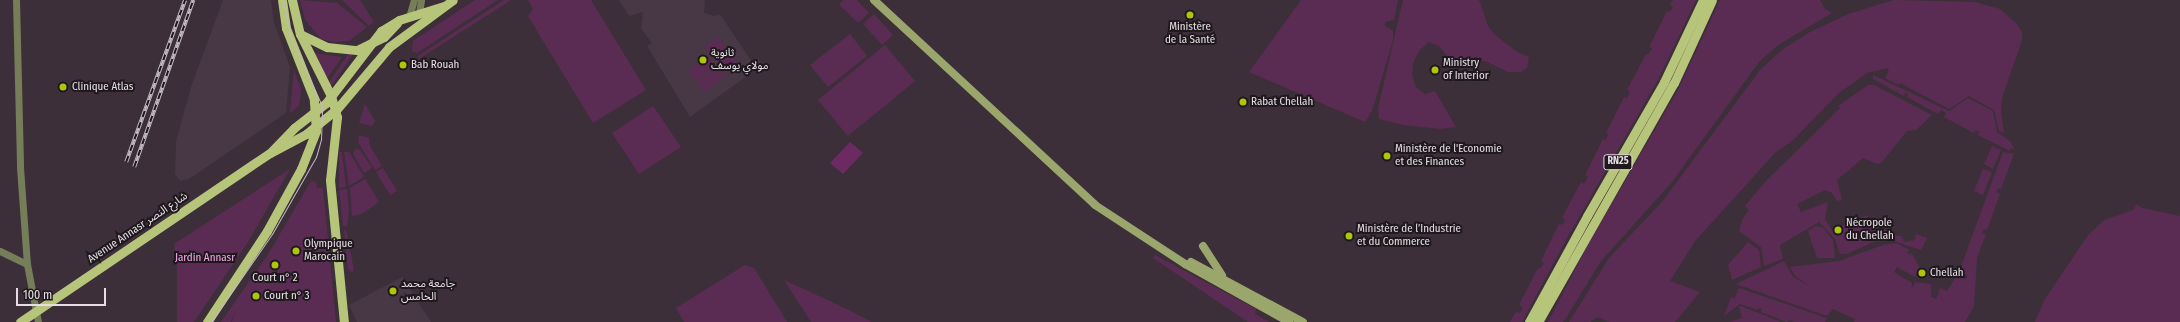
<!DOCTYPE html>
<meta charset="utf-8">
<style>
body{margin:0}
#map{position:relative;width:2180px;height:322px;overflow:hidden;background:#3c2f39;font-family:"Fira Sans Condensed","Noto Sans Arabic",sans-serif}
div>[style]{position:absolute}
[style*='--x']{left:calc(var(--x)*1px);top:calc(var(--y)*1px);width:calc(var(--w)*1px);rotate:calc(var(--a)*1deg)}
.built>*{inset:0;background:#483745}
.green>*{inset:0;background:#5b2c53}
.water>*{inset:0;background:#6c2a62}
.tertiary>*{height:7px;margin:-3.5px;padding:0 3.5px;transform-origin:3.5px;border-radius:3.5px;background:#757d59}
.secondary>*{height:8px;margin:-4px;padding:0 4px;transform-origin:4px;border-radius:4px;background:#9aa66b}
.primary>*{height:9px;margin:-4.5px;padding:0 4.5px;transform-origin:4.5px;border-radius:4.5px;background:#b6c579}
.tram>*{height:1px;margin:-0.5px;padding:0 0.5px;transform-origin:0.5px;border-radius:0.5px;background:#c3bac1}
.rail>*{height:3.5px;margin-top:-1.75px;transform-origin:0;background:repeating-linear-gradient(90deg,#1f191e 0 6px,#c3bac1 0 12px);box-sizing:border-box;border-block:1px solid #c3bac1}
.dots>*{width:11px;height:11px;translate:-50% -50%;box-sizing:border-box;border:2px solid #1f191e;border-radius:50%}
span{translate:-50% -50%;white-space:nowrap;text-align:center;line-height:1.15;-webkit-text-stroke:4px #1f191e;paint-order:stroke}
.shield-label span{padding:1px 3px;background:#1f191e;border:1px solid;border-radius:3px;-webkit-text-stroke-width:0}
.shield-label{font-size:10px;color:#e6dee4;font-weight:700}
.poi-label{font-size:11px;color:#e6dee4}
.left{translate:0 -50%;text-align:left}
.street-label{font-size:11px;color:#e6dee4}
.park-label{font-size:11px;color:#f9acea}
.scale{position:absolute;left:16px;top:288px;width:90px;height:18px;box-sizing:border-box;border:2px solid #e6dee4;border-top:0;padding-left:5px;font-size:12px;line-height:14px;white-space:nowrap;color:#e6dee4;-webkit-text-stroke:3px #1f191e;paint-order:stroke}
</style>
<div id="map">
<div class="built">
<i style="clip-path:polygon(223px 0,271px 0,274px 23px,290px 67px,286px 113px,189px 179px,180px 181px,175px 174px,176px 142px,191px 87px)"></i>
<i style="clip-path:polygon(619px 0,705px 0,704px 13px,714px 16px,720px 14px,752px 62px,758px 58px,762px 65px,690px 117px,647px 46px,652px 43px,641px 28px,643px 12px,629px 16px)"></i>
<i style="clip-path:polygon(402px 277px,431px 322px,357px 322px,349px 305px)"></i>
</div>
<div class="green">
<i style="clip-path:polygon(300px 0,337px 3px,367px 27px,349px 41px,335px 42px,321px 39px,305px 20px)"></i>
<i style="clip-path:polygon(342px 0,360px 0,374px 22px,369px 26px)"></i>
<i style="clip-path:polygon(475px 0,498px 0,417px 53px,412px 51px,413px 41px)"></i>
<i style="clip-path:polygon(504px 0,511px 0,417px 60px,418px 56px)"></i>
<i style="clip-path:polygon(528px 0,591px 0,646px 90px,593px 123px,528px 16px,533px 9px)"></i>
<i style="clip-path:polygon(844px 0,857px 0,869px 13px,858px 23px,839px 4px)"></i>
<i style="clip-path:polygon(1301px 0,1398px 0,1394px 20px,1385px 22px,1385px 26px,1393px 31px,1393px 40px,1372px 111px,1365px 122px,1249px 72px)"></i>
<i style="clip-path:polygon(1403px 0,1479px 0,1488px 26px,1494px 34px,1517px 52px,1529px 57px,1527px 68px,1521px 72px,1508px 72px,1485px 61px,1450px 59px,1439px 46px,1428px 42px,1419px 51px,1413px 63px,1412px 75px,1416px 87px,1425px 94px,1435px 91px,1456px 127px,1440px 129px,1403px 125px,1379px 119px,1378px 109px)"></i>
<i style="clip-path:polygon(1673px 0,1696px 0,1659px 78px,1567px 238px,1522px 322px,1510px 322px,1516px 312px,1520px 313px,1523px 307px,1519px 305px,1538px 268px,1540px 269px,1544px 263px,1541px 261px,1559px 224px,1562px 225px,1565px 220px,1562px 218px,1581px 182px,1584px 184px,1588px 177px,1585px 175px,1603px 139px,1606px 140px,1608px 135px,1606px 133px,1624px 97px,1627px 98px,1630px 92px,1627px 90px,1646px 54px,1648px 55px,1652px 48px,1649px 47px,1667px 11px,1670px 12px,1673px 7px,1670px 5px)"></i>
<i style="clip-path:polygon(1720px 0,1820px 0,1825px 9px,1832px 13px,1778px 45px,1759px 62px,1672px 182px,1601px 261px,1566px 318px,1563px 322px,1548px 322px,1588px 245px,1678px 90px)"></i>
<i style="clip-path:polygon(1894px 0,1975px 2px,2000px 9px,2017px 24px,2022px 32px,2022px 40px,2002px 98px,2001px 112px,2004px 133px,1999px 131px,1994px 110px,1969px 96px,1949px 109px,1900px 83px,1899px 85px,1885px 78px,1889px 70px,1887px 68px,1867px 73px,1839px 93px,1793px 140px,1775px 153px,1695px 241px,1670px 281px,1700px 292px,1675px 322px,1609px 322px,1598px 317px,1590px 322px,1569px 322px,1609px 258px,1662px 202px,1760px 70px,1783px 49px,1810px 32px,1848px 14px)"></i>
<i style="clip-path:polygon(874px 14px,893px 35px,882px 45px,863px 24px)"></i>
<i style="clip-path:polygon(850px 34px,867px 56px,828px 87px,810px 65px)"></i>
<i style="clip-path:polygon(718px 37px,739px 65px,726px 75px,705px 47px)"></i>
<i style="clip-path:polygon(885px 45px,915px 81px,848px 136px,818px 100px)"></i>
<i style="clip-path:polygon(314px 53px,342px 57px,326px 80px)"></i>
<i style="clip-path:polygon(354px 53px,332px 85px,328px 84px,348px 54px)"></i>
<i style="clip-path:polygon(708px 56px,716px 67px,696px 81px,688px 71px)"></i>
<i style="clip-path:polygon(717px 68px,724px 77px,704px 92px,697px 83px)"></i>
<i style="clip-path:polygon(294px 70px,301px 89px,299px 106px,290px 113px)"></i>
<i style="clip-path:polygon(1873px 75px,1949px 111px,1968px 98px,1993px 111px,1997px 132px,2010px 141px,2015px 150px,2011px 148px,2010px 151px,1978px 135px,1980px 132px,1976px 130px,1974px 133px,1944px 117px,1946px 113px,1941px 110px,1938px 114px,1907px 97px,1908px 94px,1905px 93px,1904px 96px,1873px 79px)"></i>
<i style="clip-path:polygon(1868px 85px,1874px 85px,1932px 115px,1916px 130px,1907px 131px,1881px 163px,1877px 164px,1863px 158px,1837px 180px,1842px 200px,1837px 201px,1832px 193px,1825px 190px,1797px 204px,1801px 212px,1828px 202px,1825px 219px,1832px 230px,1867px 215px,1878px 230px,1876px 241px,1846px 254px,1840px 254px,1835px 239px,1819px 222px,1780px 245px,1783px 259px,1764px 266px,1761px 247px,1739px 231px,1742px 220px,1749px 210px,1745px 206px,1766px 181px,1840px 108px,1838px 106px)"></i>
<i style="clip-path:polygon(365px 104px,375px 121px,372px 126px,359px 123px)"></i>
<i style="clip-path:polygon(653px 106px,681px 147px,639px 174px,612px 133px)"></i>
<i style="clip-path:polygon(359px 135px,369px 138px,370px 146px,382px 166px,375px 170px,358px 142px)"></i>
<i style="clip-path:polygon(1992px 146px,2001px 150px,1993px 169px,1984px 164px)"></i>
<i style="clip-path:polygon(355px 149px,360px 150px,372px 168px,364px 173px,353px 154px)"></i>
<i style="clip-path:polygon(339px 152px,342px 152px,346px 187px,339px 188px)"></i>
<i style="clip-path:polygon(344px 152px,349px 152px,364px 177px,349px 186px)"></i>
<i style="clip-path:polygon(2003px 152px,2014px 154px,2001px 189px,1998px 188px,1996px 192px,2000px 194px,1987px 230px,1984px 229px,1982px 233px,1986px 234px,1977px 258px,1974px 306px,1965px 322px,1854px 322px,1855px 319px,1833px 309px,1827px 316px,1736px 284px,1784px 261px,1793px 277px,1810px 286px,1795px 276px,1790px 267px,1839px 261px,1883px 245px,1896px 243px,1910px 250px,1907px 252px,1910px 255px,1912px 253px,1919px 267px,1915px 277px,1897px 267px,1894px 272px,1912px 283px,1911px 290px,1915px 282px,1931px 284px,1931px 297px,1936px 299px,1938px 294px,1948px 308px,1938px 293px,1940px 288px,1947px 291px,1956px 277px,1966px 279px,1967px 275px,1959px 272px)"></i>
<i style="clip-path:polygon(383px 168px,397px 191px,390px 195px,376px 172px)"></i>
<i style="clip-path:polygon(290px 169px,248px 242px,194px 322px,177px 322px,177px 266px,174px 244px)"></i>
<i style="clip-path:polygon(1983px 169px,1992px 172px,1983px 195px,1974px 191px)"></i>
<i style="clip-path:polygon(365px 179px,379px 202px,362px 214px,352px 216px,350px 188px)"></i>
<i style="clip-path:polygon(311px 181px,316px 182px,317px 188px,323px 188px,336px 322px,232px 322px,235px 309px,231px 322px,221px 322px,267px 256px)"></i>
<i style="clip-path:polygon(347px 189px,349px 209px,347px 227px,343px 226px,339px 190px)"></i>
<i style="clip-path:polygon(2137px 204px,2142px 208px,2180px 216px,2180px 322px,2035px 322px,2045px 299px,2088px 235px,2104px 220px,2133px 210px)"></i>
<i style="clip-path:polygon(1816px 226px,1823px 228px,1833px 240px,1835px 258px,1817px 258px,1808px 231px)"></i>
<i style="clip-path:polygon(344px 229px,346px 230px,354px 270px,352px 273px,348px 269px)"></i>
<i style="clip-path:polygon(1885px 229px,1892px 236px,1901px 236px,1904px 242px,1915px 240px,1916px 234px,1927px 238px,1921px 250px,1891px 240px,1878px 242px,1881px 232px)"></i>
<i style="clip-path:polygon(1748px 242px,1759px 250px,1761px 267px,1732px 280px,1728px 265px)"></i>
<i style="clip-path:polygon(1155px 255px,1256px 309px,1255px 314px,1269px 322px,1248px 322px,1153px 258px)"></i>
<i style="clip-path:polygon(745px 265px,754px 268px,787px 322px,684px 322px,676px 308px)"></i>
<i style="clip-path:polygon(784px 280px,847px 309px,872px 322px,811px 322px)"></i>
<i style="clip-path:polygon(1739px 288px,1827px 318px,1825px 322px,1793px 322px,1791px 320px,1786px 322px,1761px 312px,1762px 309px,1759px 308px,1758px 310px,1740px 304px,1724px 316px,1731px 297px,1735px 298px)"></i>
<i style="clip-path:polygon(1739px 306px,1741px 306px,1781px 322px,1729px 322px,1742px 318px)"></i>
</div>
<div class="water">
<i style="clip-path:polygon(850px 142px,863px 153px,843px 174px,830px 163px)"></i>
</div>
<div class="tertiary">
<i style="--x:16;--y:0;--w:167;--a:88.6"></i>
<i style="--x:20;--y:167;--w:97;--a:85.9"></i>
<i style="--x:27;--y:264;--w:59;--a:79.3"></i>
<i style="--x:419;--y:13;--w:13;--a:-81"></i>
<i style="--x:409;--y:17;--w:18;--a:-74"></i>
<i style="--x:0;--y:251;--w:30;--a:26"></i>
</div>
<div class="secondary">
<i style="--x:874;--y:0;--w:301;--a:42.8"></i>
<i style="--x:1095;--y:205;--w:108;--a:33.2"></i>
<i style="--x:1185;--y:264;--w:119;--a:29.1"></i>
<i style="--x:1203;--y:246;--w:35;--a:57"></i>
<i style="--x:1191;--y:262;--w:127;--a:28.2"></i>
</div>
<div class="primary">
<i style="--x:292;--y:0;--w:35;--a:77"></i>
<i style="--x:300;--y:34;--w:69;--a:63.4"></i>
<i style="--x:331;--y:96;--w:22;--a:74"></i>
<i style="--x:337;--y:117;--w:63;--a:96.3"></i>
<i style="--x:330;--y:180;--w:143;--a:84.4"></i>
<i style="--x:300;--y:34;--w:30;--a:26"></i>
<i style="--x:327;--y:47;--w:30;--a:6"></i>
<i style="--x:357;--y:50;--w:30;--a:-26"></i>
<i style="--x:384;--y:37;--w:19;--a:-47"></i>
<i style="--x:272;--y:151;--w:32;--a:-46"></i>
<i style="--x:294;--y:128;--w:41;--a:-38"></i>
<i style="--x:326;--y:103;--w:91;--a:-52.6"></i>
<i style="--x:381;--y:31;--w:21;--a:-31"></i>
<i style="--x:399;--y:20;--w:47;--a:-17.3"></i>
<i style="--x:20;--y:322;--w:302;--a:-34.1"></i>
<i style="--x:270;--y:153;--w:41;--a:-27.8"></i>
<i style="--x:306;--y:134;--w:38;--a:-39"></i>
<i style="--x:336;--y:110;--w:82;--a:-49.9"></i>
<i style="--x:389;--y:47;--w:79;--a:-36.3"></i>
<i style="--x:207;--y:322;--w:109;--a:-56.6"></i>
<i style="--x:267;--y:231;--w:71;--a:-61.3"></i>
<i style="--x:301;--y:169;--w:41;--a:-68.5"></i>
<i style="--x:316;--y:131;--w:32;--a:-94"></i>
<i style="--x:314;--y:99;--w:76;--a:-111.5"></i>
<i style="--x:286;--y:28;--w:28;--a:-98"></i>
<i style="--x:1529;--y:322;--w:121;--a:-61.3"></i>
<i style="--x:1587;--y:216;--w:155;--a:-60.1"></i>
<i style="--x:1664;--y:82;--w:91;--a:-64.6"></i>
<i style="--x:1538;--y:322;--w:275;--a:-60.4"></i>
<i style="--x:1674;--y:83;--w:91;--a:-65.4"></i>
</div>
<div class="tram">
<i style="--x:211;--y:322;--w:107;--a:-55.3"></i>
<i style="--x:272;--y:234;--w:89;--a:-60.3"></i>
<i style="--x:316;--y:157;--w:18;--a:-74"></i>
<i style="--x:321;--y:140;--w:34;--a:-88"></i>
<i style="--x:322;--y:106;--w:78;--a:-114.3"></i>
<i style="--x:290;--y:35;--w:36;--a:-101"></i>
</div>
<div class="rail">
<i style="--x:126;--y:162;--w:172;--a:-70"></i>
<i style="--x:134;--y:167;--w:177;--a:-70.5"></i>
</div>
<div class="dots">
<i style="left:1190px;top:15px;background:#afc507"></i>
<i style="left:703px;top:60px;background:#afc507"></i>
<i style="left:403px;top:65px;background:#afc507"></i>
<i style="left:1435px;top:70px;background:#afc507"></i>
<i style="left:63px;top:87px;background:#afc507"></i>
<i style="left:1243px;top:102px;background:#afc507"></i>
<i style="left:1387px;top:156px;background:#afc507"></i>
<i style="left:1838px;top:230px;background:#afc507"></i>
<i style="left:1349px;top:236px;background:#afc507"></i>
<i style="left:296px;top:251px;background:#afc507"></i>
<i style="left:275px;top:265px;background:#afc507"></i>
<i style="left:1922px;top:273px;background:#afc507"></i>
<i style="left:393px;top:291px;background:#afc507"></i>
<i style="left:256px;top:296px;background:#afc507"></i>
</div>
<div class="shield-label">
<span style="left:1618px;top:162px">RN25</span>
</div>
<div class="poi-label">
<span style="left:1190px;top:34px">Ministère<br>de la Santé</span>
<span class="left" style="left:711px;top:60px">ثانوية<br>مولاي يوسف</span>
<span class="left" style="left:1443px;top:70px">Ministry<br>of Interior</span>
<span class="left" style="left:411px;top:65px">Bab Rouah</span>
<span class="left" style="left:72px;top:87px">Clinique Atlas</span>
<span class="left" style="left:1251px;top:102px">Rabat Chellah</span>
<span class="left" style="left:1395px;top:156px">Ministère de l'Economie<br>et des Finances</span>
<span class="left" style="left:1846px;top:230px">Nécropole<br>du Chellah</span>
<span class="left" style="left:1357px;top:236px">Ministère de l’Industrie<br>et du Commerce</span>
<span class="left" style="left:304px;top:251px">Olympique<br>Marocain</span>
<span class="left" style="left:1930px;top:273px">Chellah</span>
<span style="left:275px;top:278px">Court n° 2</span>
<span class="left" style="left:401px;top:291px">جامعة محمد<br>الخامس</span>
<span class="left" style="left:264px;top:296px">Court n° 3</span>
</div>
<div class="street-label">
<span style="left:138px;top:228px;rotate:-34deg">Avenue Annasr شارع النصر</span>
</div>
<div class="park-label">
<span style="left:205px;top:258px">Jardin Annasr</span>
</div>
<div class="scale">100 m</div>
</div>
